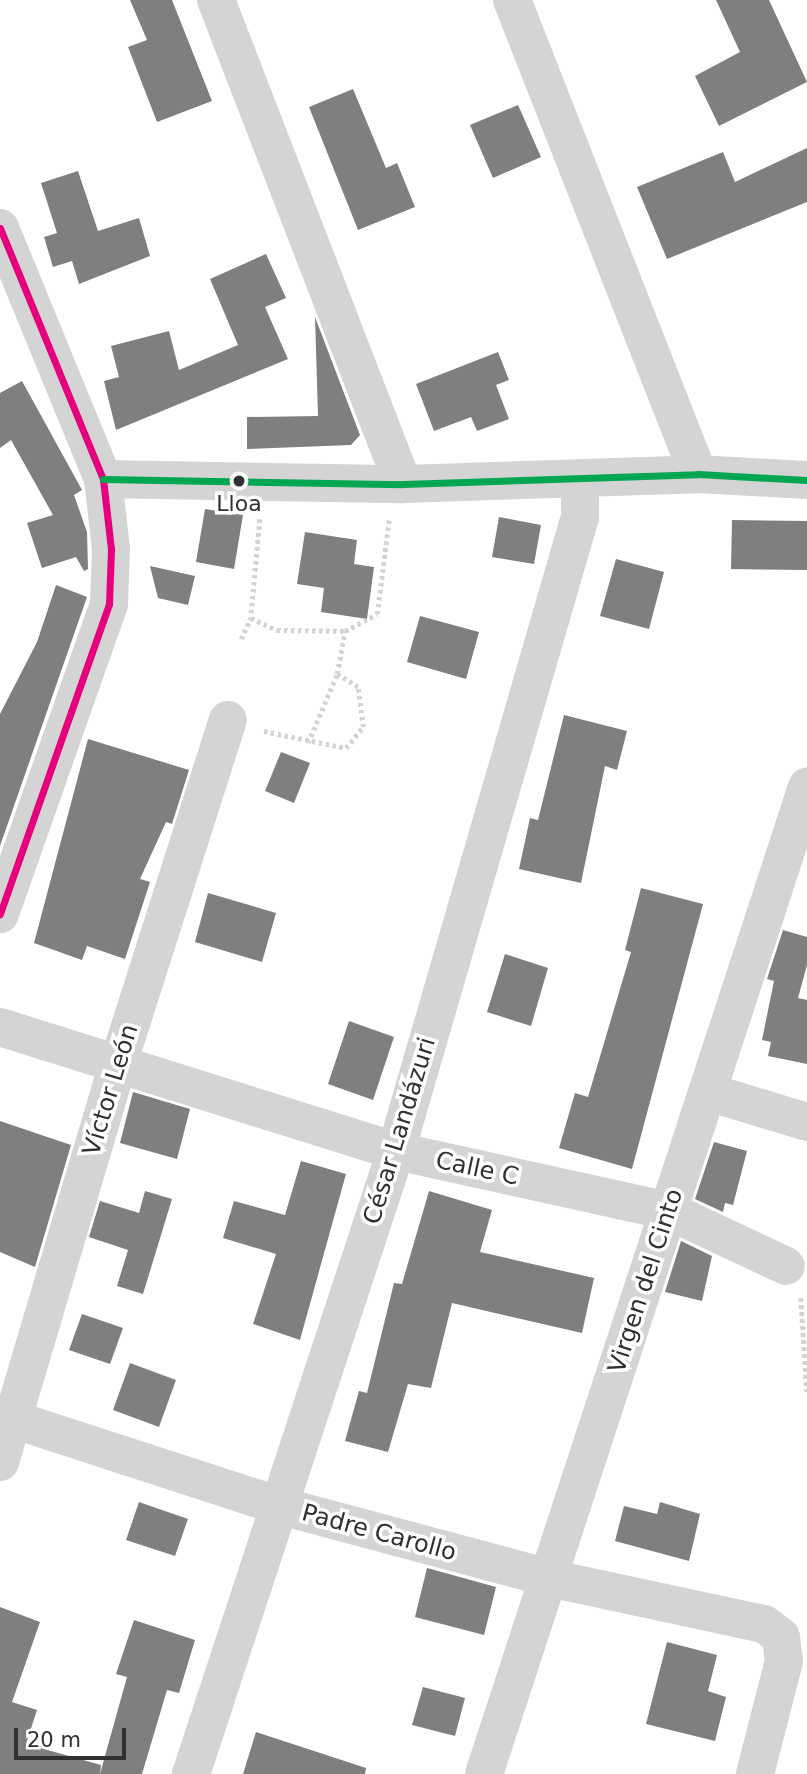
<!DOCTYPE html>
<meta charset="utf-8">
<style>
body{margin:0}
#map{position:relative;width:807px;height:1774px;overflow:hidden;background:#fff;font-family:"DejaVu Sans",sans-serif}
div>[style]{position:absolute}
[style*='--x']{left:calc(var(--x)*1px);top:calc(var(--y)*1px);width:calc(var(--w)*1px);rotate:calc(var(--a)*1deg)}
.building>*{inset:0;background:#7f7f7f}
.path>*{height:4.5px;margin-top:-2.25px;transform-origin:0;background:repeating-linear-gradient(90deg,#d4d4d4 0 3.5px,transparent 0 7px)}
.minor>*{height:38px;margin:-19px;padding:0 19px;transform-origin:19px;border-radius:19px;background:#d4d4d4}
.bus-1>*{height:7px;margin:-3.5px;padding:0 3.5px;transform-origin:3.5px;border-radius:3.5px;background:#e5007d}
.bus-2>*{height:7px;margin:-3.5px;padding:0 3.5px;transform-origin:3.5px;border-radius:3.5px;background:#00a651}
.dots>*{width:19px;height:19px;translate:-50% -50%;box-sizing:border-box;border:4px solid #fff;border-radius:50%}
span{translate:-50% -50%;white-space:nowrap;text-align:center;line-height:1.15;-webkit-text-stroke:7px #fff;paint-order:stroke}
.bus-label{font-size:22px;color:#303030}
.street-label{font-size:24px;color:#303030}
.scale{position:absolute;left:14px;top:1728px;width:112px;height:32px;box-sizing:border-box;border:4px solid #303030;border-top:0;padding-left:9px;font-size:21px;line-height:24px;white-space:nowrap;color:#303030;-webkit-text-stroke:5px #fff;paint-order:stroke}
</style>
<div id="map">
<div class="building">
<i style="clip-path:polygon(130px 0,172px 0,212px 101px,157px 122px,128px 47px,147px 40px)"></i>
<i style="clip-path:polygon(716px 0,769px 0,807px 82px,719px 126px,695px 76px,740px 52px)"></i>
<i style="clip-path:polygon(353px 89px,386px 168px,397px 163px,415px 207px,358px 230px,309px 107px)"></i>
<i style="clip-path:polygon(518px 105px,541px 157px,493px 178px,470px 125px)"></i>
<i style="clip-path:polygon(807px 148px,807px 202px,667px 259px,637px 187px,723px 152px,735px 182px)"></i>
<i style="clip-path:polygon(78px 171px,98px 231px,139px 218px,150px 256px,79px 284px,72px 261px,53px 267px,44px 237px,57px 233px,41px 183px)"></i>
<i style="clip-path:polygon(266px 254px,286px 298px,265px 307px,288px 359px,116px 430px,104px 381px,119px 377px,111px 346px,169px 331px,179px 370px,238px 345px,210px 279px)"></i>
<i style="clip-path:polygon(315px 317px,360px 435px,351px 445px,247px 449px,247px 417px,318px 416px)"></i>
<i style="clip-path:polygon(498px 352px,509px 380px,496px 385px,509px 419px,477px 431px,471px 417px,434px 431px,416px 384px)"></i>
<i style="clip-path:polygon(22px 381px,82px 490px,74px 495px,87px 532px,88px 569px,84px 571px,76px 557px,42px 568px,27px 523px,53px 515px,11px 440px,0 448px,0 393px)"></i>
<i style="clip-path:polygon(205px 509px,243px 515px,234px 569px,196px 562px)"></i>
<i style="clip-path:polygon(499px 517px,541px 525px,534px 564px,492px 557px)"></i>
<i style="clip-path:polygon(732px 520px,807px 521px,807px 570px,731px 569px)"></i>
<i style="clip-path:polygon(305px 532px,357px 540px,354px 564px,374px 567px,367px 619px,321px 612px,324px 588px,297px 584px)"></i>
<i style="clip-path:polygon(616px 559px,664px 572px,649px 629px,600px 616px)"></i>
<i style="clip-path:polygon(150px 566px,195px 576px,188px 605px,158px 598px)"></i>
<i style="clip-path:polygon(56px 585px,87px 597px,0 846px,0 714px,37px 642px)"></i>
<i style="clip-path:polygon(420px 616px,479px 632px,466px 679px,407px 662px)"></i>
<i style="clip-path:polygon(564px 715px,627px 731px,617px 770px,605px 766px,581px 883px,519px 869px,530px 818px,538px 820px)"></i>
<i style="clip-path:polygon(88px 739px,189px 770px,172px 824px,166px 822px,140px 879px,150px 882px,125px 959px,87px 946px,82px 960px,34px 943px)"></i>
<i style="clip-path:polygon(281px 752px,310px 763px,294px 803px,265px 791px)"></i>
<i style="clip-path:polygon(641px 888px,703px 904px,632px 1169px,559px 1148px,575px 1093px,588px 1097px,631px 952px,625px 950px)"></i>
<i style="clip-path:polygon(208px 893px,276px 913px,262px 962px,195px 942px)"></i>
<i style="clip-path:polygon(783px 930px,807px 937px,807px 965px,798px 998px,807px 1000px,807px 1064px,768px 1056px,771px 1042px,762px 1040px,774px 981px,767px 979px)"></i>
<i style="clip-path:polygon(505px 954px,548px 968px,531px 1026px,487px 1012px)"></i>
<i style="clip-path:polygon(349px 1021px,394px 1037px,373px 1100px,328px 1084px)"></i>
<i style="clip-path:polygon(133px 1092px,190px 1109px,177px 1159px,120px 1143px)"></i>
<i style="clip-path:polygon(0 1121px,71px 1145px,35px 1267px,0 1252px)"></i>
<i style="clip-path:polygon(714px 1142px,747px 1151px,733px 1205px,725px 1203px,723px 1212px,695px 1199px)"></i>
<i style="clip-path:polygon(301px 1161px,346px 1174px,300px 1340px,253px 1324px,276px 1254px,223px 1238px,234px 1201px,285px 1215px)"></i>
<i style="clip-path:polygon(145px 1191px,172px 1199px,143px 1294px,117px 1286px,128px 1250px,89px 1237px,100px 1201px,139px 1213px)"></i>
<i style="clip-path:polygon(429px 1191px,492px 1210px,480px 1252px,594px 1278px,582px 1333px,452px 1303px,431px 1388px,408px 1384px,388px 1452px,345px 1441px,359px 1391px,367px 1393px,394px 1283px,402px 1284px)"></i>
<i style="clip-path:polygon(681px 1241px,712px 1256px,702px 1301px,665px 1292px)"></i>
<i style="clip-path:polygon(82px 1314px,123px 1328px,110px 1364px,69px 1350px)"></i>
<i style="clip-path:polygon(130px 1363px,176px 1380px,159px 1427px,113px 1410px)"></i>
<i style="clip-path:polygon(139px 1502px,188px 1519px,175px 1556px,126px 1540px)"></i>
<i style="clip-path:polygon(660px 1502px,700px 1514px,689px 1561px,615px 1541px,624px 1506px,657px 1514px)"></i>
<i style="clip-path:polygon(427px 1568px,496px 1587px,484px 1635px,415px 1617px)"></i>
<i style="clip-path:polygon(0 1607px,40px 1622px,12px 1702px,37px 1710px,26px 1744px,101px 1765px,100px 1774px,0 1774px)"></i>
<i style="clip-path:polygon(134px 1620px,195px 1640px,179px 1693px,167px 1690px,142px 1774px,100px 1774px,127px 1677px,116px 1674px)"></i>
<i style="clip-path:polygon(667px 1642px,717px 1655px,708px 1691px,726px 1697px,715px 1741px,646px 1724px)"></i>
<i style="clip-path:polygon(423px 1687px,465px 1698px,455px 1736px,412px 1725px)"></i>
<i style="clip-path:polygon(256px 1732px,366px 1768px,365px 1774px,243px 1774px)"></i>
</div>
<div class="path">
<i style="--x:260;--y:519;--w:99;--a:95.2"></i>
<i style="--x:251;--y:618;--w:29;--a:25"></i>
<i style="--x:277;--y:630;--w:68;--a:0.8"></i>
<i style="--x:345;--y:631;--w:36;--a:-28"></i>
<i style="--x:377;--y:614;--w:95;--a:-82.7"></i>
<i style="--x:241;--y:639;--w:23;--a:-65"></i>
<i style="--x:264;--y:731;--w:84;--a:11.7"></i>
<i style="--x:346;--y:748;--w:27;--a:-51"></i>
<i style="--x:363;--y:727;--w:40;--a:-97.1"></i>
<i style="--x:358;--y:687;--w:25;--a:-148"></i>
<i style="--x:337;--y:674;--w:44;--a:-79.5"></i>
<i style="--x:308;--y:743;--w:75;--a:-67.2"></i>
<i style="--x:801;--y:1298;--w:94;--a:86.3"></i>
</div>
<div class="minor">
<i style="--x:216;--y:0;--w:519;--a:68.88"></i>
<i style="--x:512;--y:0;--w:509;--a:68.57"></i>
<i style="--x:0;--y:228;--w:271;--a:67.7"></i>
<i style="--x:103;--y:479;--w:70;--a:83.5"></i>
<i style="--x:111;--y:549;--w:55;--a:92.1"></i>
<i style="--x:109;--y:604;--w:329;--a:109.4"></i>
<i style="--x:103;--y:479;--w:300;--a:1"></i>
<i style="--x:403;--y:484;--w:295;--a:-1.9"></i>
<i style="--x:698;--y:474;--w:109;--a:3.2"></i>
<i style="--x:0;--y:1027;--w:415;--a:17.4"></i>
<i style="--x:396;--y:1151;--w:280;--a:12.4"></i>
<i style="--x:669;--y:1211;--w:129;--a:25.2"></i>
<i style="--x:708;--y:1092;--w:103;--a:16.9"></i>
<i style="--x:0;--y:1415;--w:291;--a:18"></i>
<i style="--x:277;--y:1505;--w:282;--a:15"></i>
<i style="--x:549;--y:1578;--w:220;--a:12.1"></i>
<i style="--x:764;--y:1624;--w:21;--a:37"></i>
<i style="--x:781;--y:1637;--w:24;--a:83"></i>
<i style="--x:784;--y:1661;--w:117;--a:104.4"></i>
<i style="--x:0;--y:1462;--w:418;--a:-73.5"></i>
<i style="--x:119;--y:1061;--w:358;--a:-72.3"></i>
<i style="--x:191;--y:1774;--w:656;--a:-71.79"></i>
<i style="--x:396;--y:1151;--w:660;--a:-73.82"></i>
<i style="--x:580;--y:517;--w:37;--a:-90"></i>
<i style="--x:484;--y:1774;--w:1039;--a:-71.88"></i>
</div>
<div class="bus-1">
<i style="--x:0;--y:228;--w:271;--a:67.7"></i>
<i style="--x:103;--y:479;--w:70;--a:83.5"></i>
<i style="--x:111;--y:549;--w:55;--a:92.1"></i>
<i style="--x:109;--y:604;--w:329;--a:109.4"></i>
</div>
<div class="bus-2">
<i style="--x:103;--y:479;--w:300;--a:1"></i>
<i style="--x:403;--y:484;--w:295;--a:-1.9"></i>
<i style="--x:698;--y:474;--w:109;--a:3.2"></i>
</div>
<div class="dots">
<i style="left:239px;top:481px;background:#303030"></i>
</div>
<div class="bus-label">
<span style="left:239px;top:504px">Lloa</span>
</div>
<div class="street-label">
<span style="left:111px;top:1090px;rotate:-73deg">Víctor León</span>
<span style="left:400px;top:1131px;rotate:-73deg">César Landázuri</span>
<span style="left:477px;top:1169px;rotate:12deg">Calle C</span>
<span style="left:646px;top:1281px;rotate:-72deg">Virgen del Cinto</span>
<span style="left:379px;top:1533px;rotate:15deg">Padre Carollo</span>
</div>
<div class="scale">20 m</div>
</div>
